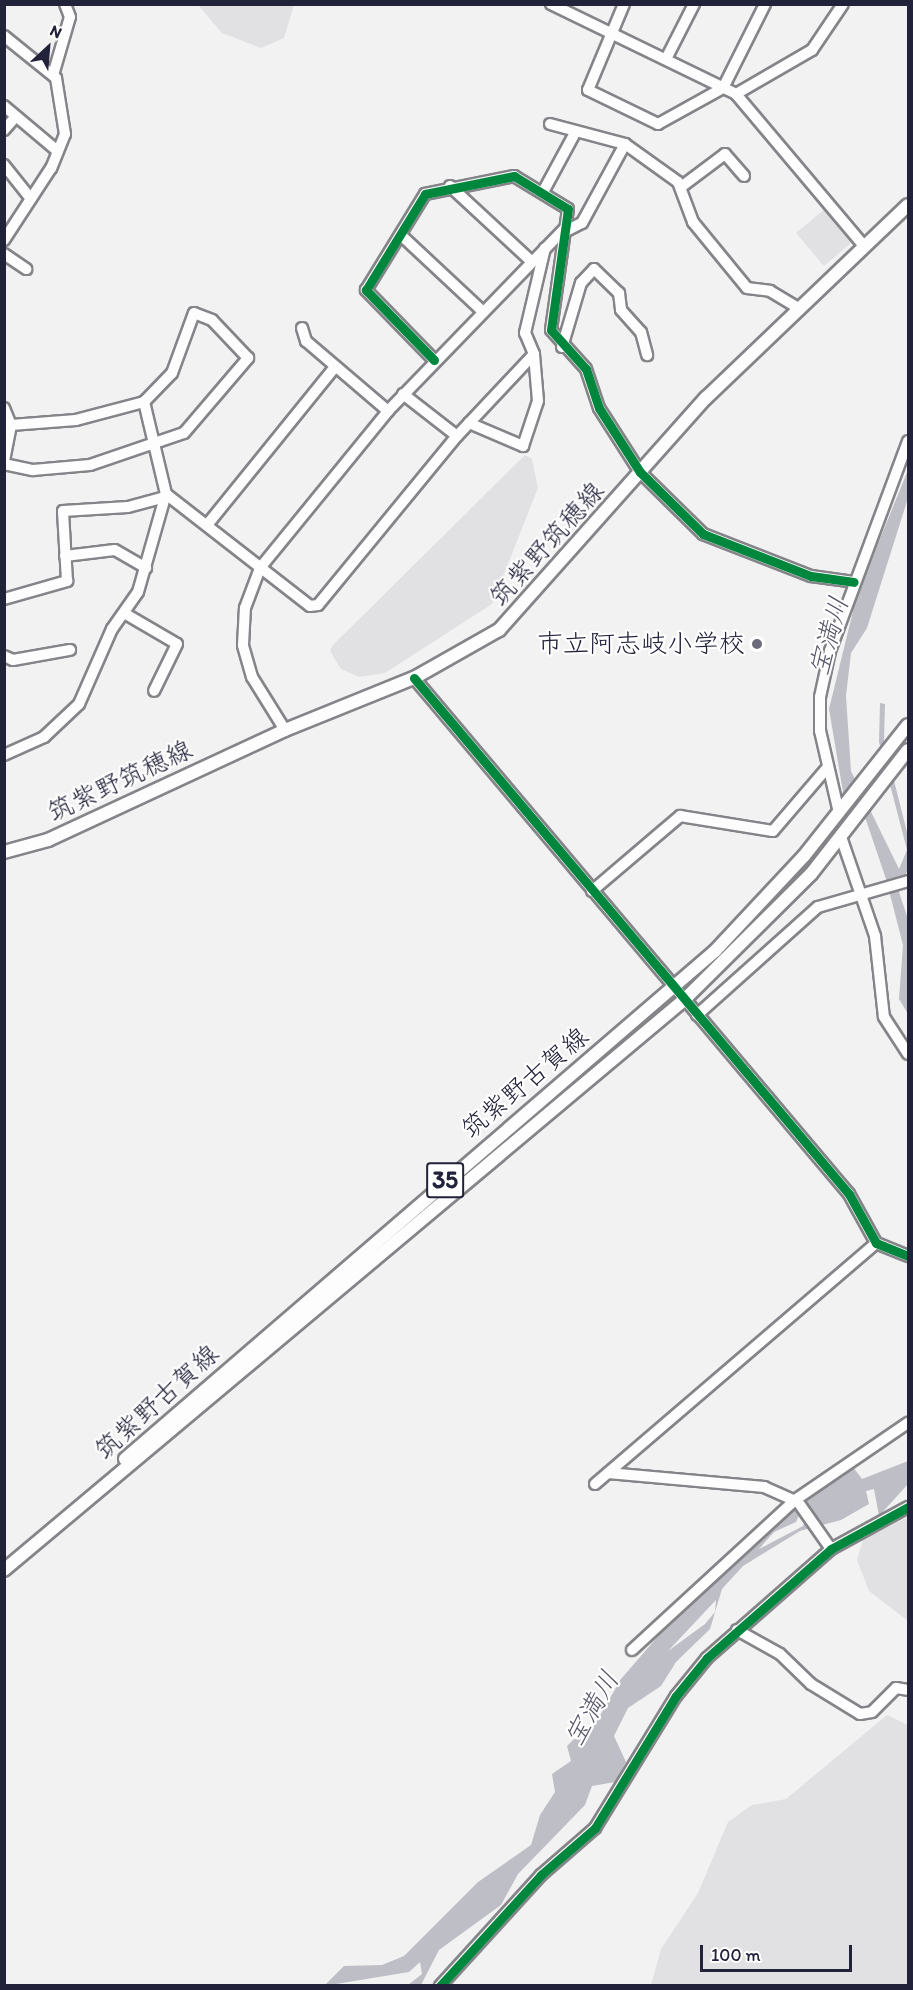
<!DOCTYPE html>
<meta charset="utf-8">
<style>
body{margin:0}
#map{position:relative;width:913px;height:1990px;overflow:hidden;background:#f2f2f3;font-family:Itim,"Klee One",sans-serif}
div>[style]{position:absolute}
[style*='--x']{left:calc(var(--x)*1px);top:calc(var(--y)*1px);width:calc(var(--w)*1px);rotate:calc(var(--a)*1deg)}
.green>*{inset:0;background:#e1e1e4}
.water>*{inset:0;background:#bebec6}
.roads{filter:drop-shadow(2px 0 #848489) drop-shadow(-2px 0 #848489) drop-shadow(0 2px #848489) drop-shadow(0 -2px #848489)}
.minor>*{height:10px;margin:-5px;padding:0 5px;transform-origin:5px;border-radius:5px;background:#fdfdfd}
.major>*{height:12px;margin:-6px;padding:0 6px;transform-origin:6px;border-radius:6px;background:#fdfdfd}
.cycleway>*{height:9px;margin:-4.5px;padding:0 4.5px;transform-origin:4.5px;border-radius:4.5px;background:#00873e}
.dots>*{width:16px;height:16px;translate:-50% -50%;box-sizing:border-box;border:3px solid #fff;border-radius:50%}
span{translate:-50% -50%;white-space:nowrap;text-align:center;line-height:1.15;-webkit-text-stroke:4.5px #fff;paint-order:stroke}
.shield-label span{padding:2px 4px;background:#fff;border:2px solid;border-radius:4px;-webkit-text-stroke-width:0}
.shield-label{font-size:24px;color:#22223b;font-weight:700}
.street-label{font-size:26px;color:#22223b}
.poi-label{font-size:26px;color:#22223b}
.right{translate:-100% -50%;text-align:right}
.water-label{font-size:27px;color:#58586b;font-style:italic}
.frame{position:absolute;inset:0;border:6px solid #22223b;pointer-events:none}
.north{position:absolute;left:18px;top:18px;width:60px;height:60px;-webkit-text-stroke:4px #fff;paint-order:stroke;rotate:26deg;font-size:16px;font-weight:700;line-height:24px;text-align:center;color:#22223b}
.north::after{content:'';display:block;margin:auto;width:21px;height:27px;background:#22223b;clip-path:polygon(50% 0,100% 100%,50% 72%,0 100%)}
.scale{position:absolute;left:700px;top:1945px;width:152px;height:27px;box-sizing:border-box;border:3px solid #22223b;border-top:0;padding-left:8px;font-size:18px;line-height:21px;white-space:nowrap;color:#22223b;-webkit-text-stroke:4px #fff;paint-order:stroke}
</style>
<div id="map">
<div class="green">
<i style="clip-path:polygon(198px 5px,294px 5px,284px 38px,261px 48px,222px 33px)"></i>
<i style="clip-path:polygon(827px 207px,852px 236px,850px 244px,824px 266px,796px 233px)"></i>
<i style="clip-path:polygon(525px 455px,532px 459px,538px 488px,492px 604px,385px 673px,359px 677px,341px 669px,330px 651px,333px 645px)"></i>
<i style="clip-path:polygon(908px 1517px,908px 1621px,869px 1591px,857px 1560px,863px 1540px)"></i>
<i style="clip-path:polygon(887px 1715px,908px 1725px,908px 1985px,651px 1985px,661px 1949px,698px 1893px,728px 1822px,752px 1805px,786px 1799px)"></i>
</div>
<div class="water">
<i style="clip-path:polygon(908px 470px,908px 498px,867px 628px,851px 653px,846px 696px,851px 771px,899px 869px,907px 850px,879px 742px,880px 703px,885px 704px,884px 741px,908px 836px,908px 869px,899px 892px,908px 919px,908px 1014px,899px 999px,903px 945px,886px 879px,866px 820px,843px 792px,829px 709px,857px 595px)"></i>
<i style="clip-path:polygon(evenodd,908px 1461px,908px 1484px,879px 1516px,874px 1489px,866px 1491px,869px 1504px,841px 1520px,800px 1531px,743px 1566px,722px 1589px,710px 1629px,676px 1662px,661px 1686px,628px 1708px,614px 1736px,626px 1762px,615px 1782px,592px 1786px,585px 1805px,518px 1874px,501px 1905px,439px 1950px,421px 1985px,408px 1985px,422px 1974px,420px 1962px,409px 1972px,324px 1986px,344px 1966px,382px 1965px,404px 1956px,478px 1882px,531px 1845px,540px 1815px,555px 1792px,552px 1774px,571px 1761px,567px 1746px,574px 1739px,586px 1740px,621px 1679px,666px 1627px,787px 1513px,853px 1467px,862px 1479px,908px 1461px,801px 1511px,810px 1511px,803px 1526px,759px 1549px,774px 1532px,796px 1522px,801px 1511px,908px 1461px,716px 1600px,715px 1612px,705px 1624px,668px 1651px,716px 1600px)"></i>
</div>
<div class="roads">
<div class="minor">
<i style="--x:551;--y:4;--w:206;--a:25.9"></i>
<i style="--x:736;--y:94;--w:199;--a:49.9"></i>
<i style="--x:624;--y:4;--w:93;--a:112.7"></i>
<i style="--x:588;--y:90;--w:78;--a:25.9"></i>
<i style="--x:658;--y:124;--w:74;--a:-29"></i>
<i style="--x:723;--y:88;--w:94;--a:-63.4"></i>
<i style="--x:4;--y:36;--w:67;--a:38.9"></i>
<i style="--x:56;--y:78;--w:57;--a:80.9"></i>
<i style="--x:65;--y:134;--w:37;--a:112"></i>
<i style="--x:51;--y:168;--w:86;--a:123.1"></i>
<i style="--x:666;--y:59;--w:62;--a:-63"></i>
<i style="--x:53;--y:75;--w:60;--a:-73.7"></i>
<i style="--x:70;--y:17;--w:14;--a:-111"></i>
<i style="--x:736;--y:94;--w:88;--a:-30.1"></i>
<i style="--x:812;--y:50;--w:55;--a:-56"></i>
<i style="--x:4;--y:106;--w:67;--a:40.1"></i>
<i style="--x:550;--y:124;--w:78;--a:14.9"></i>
<i style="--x:4;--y:130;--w:18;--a:-49"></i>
<i style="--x:4;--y:165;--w:43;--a:51.5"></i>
<i style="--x:450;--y:186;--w:110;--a:42.8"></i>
<i style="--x:681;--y:187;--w:55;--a:-36.9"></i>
<i style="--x:725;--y:154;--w:29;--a:49"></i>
<i style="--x:543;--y:192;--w:69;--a:-61.6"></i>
<i style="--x:566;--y:231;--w:18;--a:-27"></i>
<i style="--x:582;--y:223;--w:90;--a:-61.4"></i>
<i style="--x:625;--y:144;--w:65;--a:35.6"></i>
<i style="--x:678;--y:182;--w:43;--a:69.4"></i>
<i style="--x:693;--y:222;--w:85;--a:50.7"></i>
<i style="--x:747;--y:288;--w:23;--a:7"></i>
<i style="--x:770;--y:291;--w:35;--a:31"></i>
<i style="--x:402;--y:236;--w:108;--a:43.1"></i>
<i style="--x:4;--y:254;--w:27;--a:34"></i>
<i style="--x:302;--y:328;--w:14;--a:73"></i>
<i style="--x:306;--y:341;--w:108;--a:40.5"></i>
<i style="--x:562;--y:347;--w:67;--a:-73.5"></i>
<i style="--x:581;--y:283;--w:19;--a:-47"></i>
<i style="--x:594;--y:269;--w:35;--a:44"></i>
<i style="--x:619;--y:293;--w:17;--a:83"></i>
<i style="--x:621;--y:310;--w:30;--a:48"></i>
<i style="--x:641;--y:332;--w:24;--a:75"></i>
<i style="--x:434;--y:360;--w:98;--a:-134.2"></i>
<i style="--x:366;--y:290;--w:113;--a:-58.4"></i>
<i style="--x:425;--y:194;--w:91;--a:-11.4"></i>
<i style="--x:514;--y:176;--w:63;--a:31.4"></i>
<i style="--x:568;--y:209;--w:122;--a:98"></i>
<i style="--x:551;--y:330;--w:52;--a:48.1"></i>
<i style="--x:586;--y:369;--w:41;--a:71.6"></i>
<i style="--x:599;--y:408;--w:76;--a:57.4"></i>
<i style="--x:640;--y:472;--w:88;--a:44.5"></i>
<i style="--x:703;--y:534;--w:116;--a:21.3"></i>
<i style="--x:811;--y:576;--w:43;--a:7.9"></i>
<i style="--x:403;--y:394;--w:68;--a:37.9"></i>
<i style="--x:4;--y:408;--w:18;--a:68"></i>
<i style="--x:11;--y:425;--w:36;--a:101"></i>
<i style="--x:469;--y:423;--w:59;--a:23.1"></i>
<i style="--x:523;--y:446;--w:47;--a:-71.6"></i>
<i style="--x:538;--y:401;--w:47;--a:-94.9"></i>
<i style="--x:4;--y:464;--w:30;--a:12"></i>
<i style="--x:33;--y:470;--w:57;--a:-5"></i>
<i style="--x:90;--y:465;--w:99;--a:-18.8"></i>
<i style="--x:184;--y:433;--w:99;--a:-49.5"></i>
<i style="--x:248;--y:358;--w:52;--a:-133.5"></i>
<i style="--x:212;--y:320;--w:19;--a:-159"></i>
<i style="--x:194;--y:313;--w:64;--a:110.1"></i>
<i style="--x:172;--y:373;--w:40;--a:134"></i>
<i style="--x:144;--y:402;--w:70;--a:165.2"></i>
<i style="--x:76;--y:420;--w:65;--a:175.6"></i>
<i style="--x:166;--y:494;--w:182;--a:37.9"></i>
<i style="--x:310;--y:606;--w:8;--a:-7"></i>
<i style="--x:318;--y:605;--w:219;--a:-50.6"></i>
<i style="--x:457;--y:436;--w:112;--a:-46.8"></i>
<i style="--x:534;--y:354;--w:23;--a:-113"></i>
<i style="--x:525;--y:333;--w:87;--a:-76.8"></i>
<i style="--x:207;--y:525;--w:203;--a:-51"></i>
<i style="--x:65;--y:556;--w:50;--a:-6.8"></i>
<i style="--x:115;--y:550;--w:36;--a:30"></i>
<i style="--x:4;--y:599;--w:66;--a:-15.9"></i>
<i style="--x:67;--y:581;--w:70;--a:-93.3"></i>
<i style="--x:63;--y:511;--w:65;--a:-3.5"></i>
<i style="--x:128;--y:507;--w:38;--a:-15"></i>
<i style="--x:124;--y:613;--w:61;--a:30.3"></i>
<i style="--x:177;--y:644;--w:52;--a:116.1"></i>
<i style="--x:4;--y:656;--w:10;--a:24"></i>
<i style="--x:13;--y:660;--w:58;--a:-10"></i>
<i style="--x:414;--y:678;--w:675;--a:49.87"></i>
<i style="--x:849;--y:1194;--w:56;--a:61.1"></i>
<i style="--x:876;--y:1243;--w:35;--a:22"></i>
<i style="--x:285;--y:730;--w:62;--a:-121.9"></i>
<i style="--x:252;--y:677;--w:33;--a:-106"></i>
<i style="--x:243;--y:645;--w:37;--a:-87"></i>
<i style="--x:245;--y:608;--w:43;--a:-69.4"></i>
<i style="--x:260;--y:568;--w:203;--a:-50.8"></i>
<i style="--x:388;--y:411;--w:256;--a:-45.9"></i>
<i style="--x:4;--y:755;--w:44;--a:-24.2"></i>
<i style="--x:44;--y:737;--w:48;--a:-43.3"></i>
<i style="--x:79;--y:704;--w:82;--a:-66.3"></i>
<i style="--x:112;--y:629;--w:45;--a:-54.9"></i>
<i style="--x:138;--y:592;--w:102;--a:-74.1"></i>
<i style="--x:166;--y:494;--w:95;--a:-103.4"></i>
<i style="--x:839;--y:813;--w:84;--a:-103"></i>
<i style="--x:820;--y:731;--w:34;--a:-90"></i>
<i style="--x:820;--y:697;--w:47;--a:-77.7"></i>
<i style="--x:830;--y:651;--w:224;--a:-69.6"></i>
<i style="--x:841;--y:837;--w:105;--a:71"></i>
<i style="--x:875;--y:936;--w:81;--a:83.7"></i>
<i style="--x:884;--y:1017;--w:44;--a:57"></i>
<i style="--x:592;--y:891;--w:116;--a:-40.4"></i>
<i style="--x:680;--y:816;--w:94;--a:9.2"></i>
<i style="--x:773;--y:831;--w:83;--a:-49.4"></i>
<i style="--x:697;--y:1015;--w:162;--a:-41.8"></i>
<i style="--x:818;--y:907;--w:94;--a:-16.1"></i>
<i style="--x:608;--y:1473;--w:157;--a:5.1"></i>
<i style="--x:764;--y:1487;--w:37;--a:24"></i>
<i style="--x:798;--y:1502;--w:57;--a:54.9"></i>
<i style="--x:595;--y:1484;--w:370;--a:-40.6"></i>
<i style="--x:737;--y:1630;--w:49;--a:29.2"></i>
<i style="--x:780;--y:1654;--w:43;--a:44.1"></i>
<i style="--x:811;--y:1684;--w:57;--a:31.5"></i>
<i style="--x:860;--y:1714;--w:12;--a:-9"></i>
<i style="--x:872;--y:1712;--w:34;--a:-45"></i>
<i style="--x:896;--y:1688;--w:12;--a:9"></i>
<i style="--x:632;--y:1650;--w:222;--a:-42.6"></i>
<i style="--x:795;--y:1500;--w:137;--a:-34.3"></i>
<i style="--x:440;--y:1986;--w:150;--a:-47.7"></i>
<i style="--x:541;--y:1875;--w:72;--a:-41"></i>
<i style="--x:595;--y:1828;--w:155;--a:-58.5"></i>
<i style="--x:676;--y:1696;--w:49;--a:-50.8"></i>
<i style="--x:707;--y:1658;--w:165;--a:-41.3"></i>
<i style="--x:831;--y:1549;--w:88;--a:-28.6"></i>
</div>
<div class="major">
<i style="--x:4;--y:852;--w:46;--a:-15.3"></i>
<i style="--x:48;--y:840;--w:261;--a:-24.9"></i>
<i style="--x:285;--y:730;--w:139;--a:-22"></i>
<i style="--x:414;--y:678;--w:98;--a:-29.5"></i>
<i style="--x:499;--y:630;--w:311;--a:-48.3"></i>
<i style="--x:706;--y:398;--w:279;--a:-43.7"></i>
<i style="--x:125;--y:1459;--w:779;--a:-40.73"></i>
<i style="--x:715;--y:951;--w:130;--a:-46.9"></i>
<i style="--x:804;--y:856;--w:167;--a:-51.6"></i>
<i style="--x:4;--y:1570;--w:887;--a:-39.97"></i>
<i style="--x:684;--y:1000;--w:179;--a:-44.8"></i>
<i style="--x:811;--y:874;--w:157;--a:-52"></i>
</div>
</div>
<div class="cycleway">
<i style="--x:434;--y:360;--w:98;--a:-134.2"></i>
<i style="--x:366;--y:290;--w:113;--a:-58.4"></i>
<i style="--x:425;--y:194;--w:91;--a:-11.4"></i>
<i style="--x:514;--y:176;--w:63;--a:31.4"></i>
<i style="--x:568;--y:209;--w:122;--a:98"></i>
<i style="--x:551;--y:330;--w:52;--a:48.1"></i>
<i style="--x:586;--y:369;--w:41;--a:71.6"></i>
<i style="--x:599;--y:408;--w:76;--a:57.4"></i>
<i style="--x:640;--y:472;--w:88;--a:44.5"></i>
<i style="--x:703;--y:534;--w:116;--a:21.3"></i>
<i style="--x:811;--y:576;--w:43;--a:7.9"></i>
<i style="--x:414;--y:678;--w:675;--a:49.87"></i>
<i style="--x:849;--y:1194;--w:56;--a:61.1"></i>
<i style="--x:876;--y:1243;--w:35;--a:22"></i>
<i style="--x:440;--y:1986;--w:150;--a:-47.7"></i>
<i style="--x:541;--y:1875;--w:72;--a:-41"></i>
<i style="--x:595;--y:1828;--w:155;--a:-58.5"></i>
<i style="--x:676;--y:1696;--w:49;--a:-50.8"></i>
<i style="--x:707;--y:1658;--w:165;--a:-41.3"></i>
<i style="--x:831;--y:1549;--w:88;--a:-28.6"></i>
</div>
<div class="dots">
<i style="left:757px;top:644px;background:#6b6b7b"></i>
</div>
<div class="shield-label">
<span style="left:445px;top:1180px">35</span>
</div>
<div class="street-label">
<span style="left:547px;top:544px;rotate:-48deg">筑紫野筑穂線</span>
<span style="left:120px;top:781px;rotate:-25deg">筑紫野筑穂線</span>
<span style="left:525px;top:1083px;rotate:-40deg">筑紫野古賀線</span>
<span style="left:157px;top:1402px;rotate:-42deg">筑紫野古賀線</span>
</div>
<div class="poi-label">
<span class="right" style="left:745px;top:644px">市立阿志岐小学校</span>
</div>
<div class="water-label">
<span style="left:828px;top:636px;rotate:-74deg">宝満川</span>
<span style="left:591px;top:1708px;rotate:-60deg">宝満川</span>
</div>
<div class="frame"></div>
<div class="north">N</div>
<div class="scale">100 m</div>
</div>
